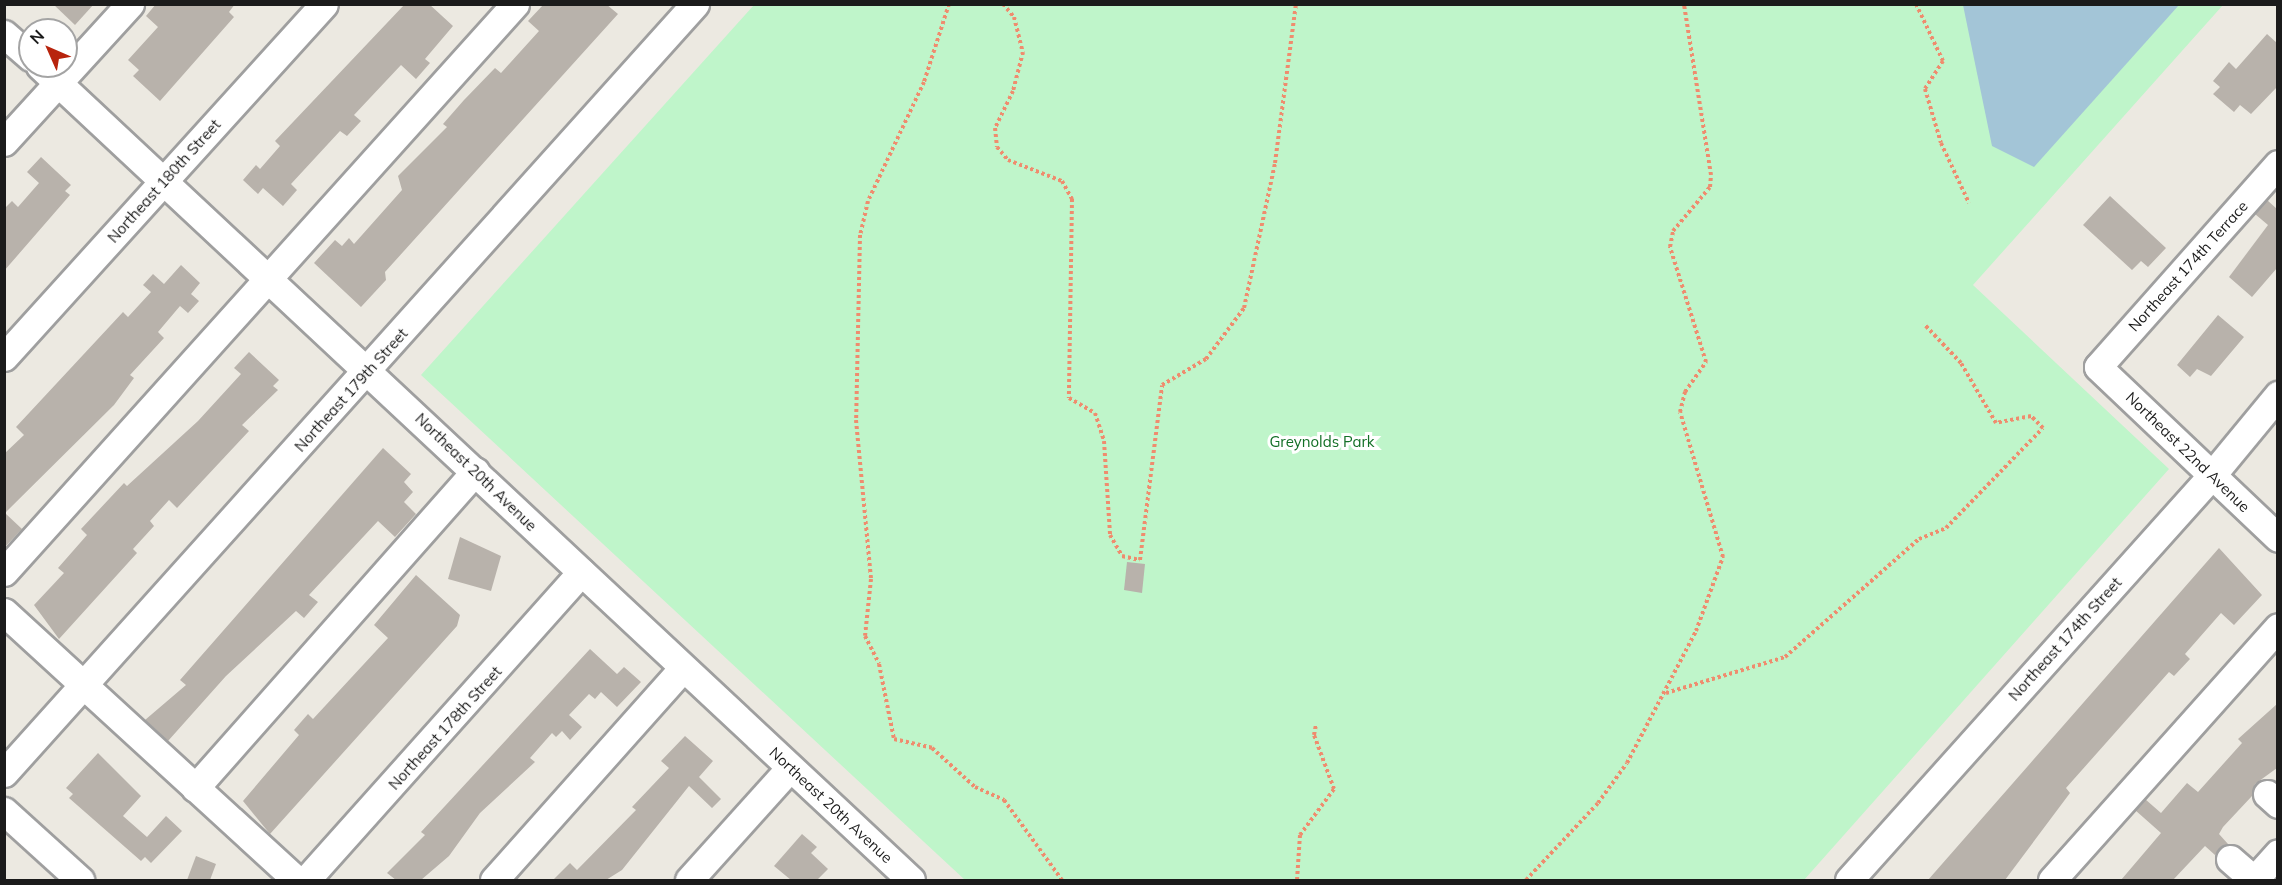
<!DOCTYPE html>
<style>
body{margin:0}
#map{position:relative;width:2282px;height:885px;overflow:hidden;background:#ece9e1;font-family:Mulish,sans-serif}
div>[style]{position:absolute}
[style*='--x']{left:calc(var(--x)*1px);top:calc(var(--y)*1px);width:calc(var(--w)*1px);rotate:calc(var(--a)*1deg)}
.park>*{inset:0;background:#bff5ca}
.water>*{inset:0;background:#a3c5d7}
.building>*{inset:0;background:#b8b2ab}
.path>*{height:4px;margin-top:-2px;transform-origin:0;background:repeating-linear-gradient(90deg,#ef8c6e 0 3px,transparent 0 6px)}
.roads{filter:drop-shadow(2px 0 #9f9f9f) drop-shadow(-2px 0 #9f9f9f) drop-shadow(0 2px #9f9f9f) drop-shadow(0 -2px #9f9f9f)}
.minor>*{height:27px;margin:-13.5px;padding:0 13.5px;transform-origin:13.5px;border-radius:13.5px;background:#fff}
span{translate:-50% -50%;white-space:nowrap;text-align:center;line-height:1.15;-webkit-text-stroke:6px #fff;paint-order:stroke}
.street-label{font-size:15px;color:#1b1b1b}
.park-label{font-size:15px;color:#126f26}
.frame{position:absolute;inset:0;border:6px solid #1b1b1b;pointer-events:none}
.north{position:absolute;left:18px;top:18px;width:60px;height:60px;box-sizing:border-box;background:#fff;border:2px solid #a4a4a4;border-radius:50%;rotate:315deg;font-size:16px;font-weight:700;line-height:24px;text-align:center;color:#1b1b1b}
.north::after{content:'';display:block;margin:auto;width:21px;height:27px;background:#b8240d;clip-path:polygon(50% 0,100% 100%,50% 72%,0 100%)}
</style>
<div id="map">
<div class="park">
<i style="clip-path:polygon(754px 5px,2223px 5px,1973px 285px,2169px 469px,1804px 880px,965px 880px,421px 375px)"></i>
</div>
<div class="water">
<i style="clip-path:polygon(1963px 5px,1963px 4px,2179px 5px,2034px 167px,1992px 146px)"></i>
</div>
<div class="building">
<i style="clip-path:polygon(53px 4px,94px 4px,75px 25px)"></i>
<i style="clip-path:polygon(156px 4px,235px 4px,229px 12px,234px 17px,160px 101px,133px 76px,139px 70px,128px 60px,158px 27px,146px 16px)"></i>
<i style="clip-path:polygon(405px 4px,429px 4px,453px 26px,425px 59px,430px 63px,416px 79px,401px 65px,354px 115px,361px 121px,347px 136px,340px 131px,291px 184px,297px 190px,283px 206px,263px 188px,258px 194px,243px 180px,256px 165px,260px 169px,280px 146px,275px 141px)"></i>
<i style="clip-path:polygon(544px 4px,606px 4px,618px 14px,385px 272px,386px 280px,361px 307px,314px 263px,335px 240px,342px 246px,349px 238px,354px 244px,402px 190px,398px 176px,447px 127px,443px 124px,464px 100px,495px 68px,501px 73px,539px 31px,528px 21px)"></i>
<i style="clip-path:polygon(2267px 34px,2277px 43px,2277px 87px,2251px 114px,2240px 105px,2234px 112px,2213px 94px,2220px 87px,2213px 81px,2229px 62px,2236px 69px)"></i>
<i style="clip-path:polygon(41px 157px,71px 185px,65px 191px,70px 195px,4px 271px,4px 209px,12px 201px,18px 207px,39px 183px,27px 172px)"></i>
<i style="clip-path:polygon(2110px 196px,2166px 248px,2148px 267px,2141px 261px,2132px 270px,2083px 225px)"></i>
<i style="clip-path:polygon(2267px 200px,2277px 209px,2277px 268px,2252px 297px,2229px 277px,2268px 225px,2255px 214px)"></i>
<i style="clip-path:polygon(181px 265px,200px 283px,191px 294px,199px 301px,188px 313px,180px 306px,158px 332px,164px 338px,130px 375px,134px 378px,114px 405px,5px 513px,22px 529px,4px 548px,4px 454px,24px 435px,16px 427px,123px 312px,128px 317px,151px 292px,143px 285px,153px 274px,164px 284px)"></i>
<i style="clip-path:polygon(2218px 315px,2244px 337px,2211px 376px,2197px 369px,2190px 377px,2177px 365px)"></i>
<i style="clip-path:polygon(249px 352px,279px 380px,273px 386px,278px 390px,242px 425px,249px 431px,177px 508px,169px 500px,150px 521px,154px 526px,133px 549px,137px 553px,59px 639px,34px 605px,64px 573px,58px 568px,87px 535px,81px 529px,124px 483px,127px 486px,198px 421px,241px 374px,234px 368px)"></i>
<i style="clip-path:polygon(383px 448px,411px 474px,404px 482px,413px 492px,404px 502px,416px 514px,395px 537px,378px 521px,309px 595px,318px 602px,304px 618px,296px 611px,226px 676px,168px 741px,145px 720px,186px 685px,180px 680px)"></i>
<i style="clip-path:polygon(460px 537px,501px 556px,491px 591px,448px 579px)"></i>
<i style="clip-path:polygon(2219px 548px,2262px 595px,2234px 625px,2221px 613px,2185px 654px,2190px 659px,2174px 676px,2169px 672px,2066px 788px,2070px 793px,2005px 880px,1928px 880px)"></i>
<i style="clip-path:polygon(1127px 562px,1145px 564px,1142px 593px,1124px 590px)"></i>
<i style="clip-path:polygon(416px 575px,460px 615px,457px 626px,270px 834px,243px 801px,299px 735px,294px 730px,308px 714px,313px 719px,388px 638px,374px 625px)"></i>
<i style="clip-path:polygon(590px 649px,617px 674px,624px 667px,641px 682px,617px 707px,601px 692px,595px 699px,589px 694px,569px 715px,582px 727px,570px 740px,562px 731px,556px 737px,552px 733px,530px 758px,535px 762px,480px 813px,449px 856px,421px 880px,396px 880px,387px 873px,425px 835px,421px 832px)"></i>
<i style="clip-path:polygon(2277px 704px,2277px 768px,2255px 784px,2252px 796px,2223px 827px,2219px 834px,2228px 844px,2215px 855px,2205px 846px,2173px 880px,2121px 880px,2161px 833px,2135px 810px,2145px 799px,2161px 813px,2187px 783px,2198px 792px,2242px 743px,2238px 739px)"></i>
<i style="clip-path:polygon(685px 736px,713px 761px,699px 777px,721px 799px,712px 808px,689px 786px,622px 870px,606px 880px,553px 880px,570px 863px,577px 870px,636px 810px,632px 807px,669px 768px,661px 761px)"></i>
<i style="clip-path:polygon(98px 753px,141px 796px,123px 816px,147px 837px,166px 816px,182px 831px,151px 863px,145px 857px,141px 861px,69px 798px,73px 794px,66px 788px)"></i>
<i style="clip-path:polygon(802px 834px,817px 847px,811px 853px,828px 869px,817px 880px,791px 880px,774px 866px)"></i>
<i style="clip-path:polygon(196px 856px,216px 864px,210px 880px,187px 880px)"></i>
</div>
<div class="path">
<i style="--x:949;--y:4;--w:82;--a:107.8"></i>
<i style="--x:924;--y:82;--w:132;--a:115.2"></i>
<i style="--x:868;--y:201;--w:35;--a:103"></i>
<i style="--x:860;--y:235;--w:185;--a:91.2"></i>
<i style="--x:856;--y:420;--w:160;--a:84.6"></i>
<i style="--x:871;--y:579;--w:57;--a:96"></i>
<i style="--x:865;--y:636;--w:31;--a:63"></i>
<i style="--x:879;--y:664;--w:76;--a:78.7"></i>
<i style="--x:894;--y:739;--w:39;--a:13"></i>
<i style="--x:932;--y:748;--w:58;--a:42.2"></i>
<i style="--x:975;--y:787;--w:32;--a:24"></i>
<i style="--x:1004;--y:800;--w:99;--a:54.1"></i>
<i style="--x:1003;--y:4;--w:17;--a:50"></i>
<i style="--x:1014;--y:17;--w:36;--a:76"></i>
<i style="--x:1023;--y:52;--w:40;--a:104.4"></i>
<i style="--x:1013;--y:91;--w:41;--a:115.9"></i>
<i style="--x:995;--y:128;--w:19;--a:84"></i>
<i style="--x:997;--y:147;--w:17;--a:50"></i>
<i style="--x:1008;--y:160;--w:58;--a:21.3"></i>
<i style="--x:1062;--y:181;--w:21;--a:61"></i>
<i style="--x:1072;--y:199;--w:199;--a:90.9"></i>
<i style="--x:1069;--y:398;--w:30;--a:30"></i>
<i style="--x:1095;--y:413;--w:29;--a:72"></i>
<i style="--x:1104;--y:441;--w:94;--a:86.3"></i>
<i style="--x:1110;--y:535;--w:24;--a:60"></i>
<i style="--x:1122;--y:556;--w:18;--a:13"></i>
<i style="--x:1140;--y:560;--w:176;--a:-82.8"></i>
<i style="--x:1162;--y:385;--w:51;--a:-30.6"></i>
<i style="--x:1206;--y:359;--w:64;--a:-53.3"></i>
<i style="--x:1244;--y:308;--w:148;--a:-77.9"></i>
<i style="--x:1275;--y:163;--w:160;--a:-82.5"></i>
<i style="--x:1916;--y:4;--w:63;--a:64.7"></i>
<i style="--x:1943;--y:61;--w:33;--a:123"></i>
<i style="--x:1925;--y:89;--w:56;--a:73.5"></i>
<i style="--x:1941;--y:143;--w:66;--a:65"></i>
<i style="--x:1666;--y:693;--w:124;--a:-16.8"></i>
<i style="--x:1785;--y:657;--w:179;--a:-41.4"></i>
<i style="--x:1919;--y:539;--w:29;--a:-22"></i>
<i style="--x:1946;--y:528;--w:139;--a:-45.9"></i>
<i style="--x:2043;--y:428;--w:17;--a:-135"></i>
<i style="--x:2031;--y:416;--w:36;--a:169"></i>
<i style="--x:1996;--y:423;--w:69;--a:-120.3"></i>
<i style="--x:1961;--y:363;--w:54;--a:-133.5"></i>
<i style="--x:1297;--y:880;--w:45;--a:-86.2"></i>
<i style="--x:1300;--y:835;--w:57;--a:-53.5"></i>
<i style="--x:1334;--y:789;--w:58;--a:-110.3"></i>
<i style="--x:1314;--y:735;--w:10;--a:-79"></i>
<i style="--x:1526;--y:880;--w:105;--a:-46.9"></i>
<i style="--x:1598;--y:803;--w:49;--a:-54.1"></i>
<i style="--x:1627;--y:763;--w:149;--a:-62.4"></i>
<i style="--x:1696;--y:631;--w:79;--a:-70"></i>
<i style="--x:1723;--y:557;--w:151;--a:-106.5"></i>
<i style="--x:1680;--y:412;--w:21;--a:-76"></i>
<i style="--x:1685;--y:392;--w:37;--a:-55"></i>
<i style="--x:1706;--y:362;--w:121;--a:-107.4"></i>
<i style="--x:1670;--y:247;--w:16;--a:-79"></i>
<i style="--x:1673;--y:231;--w:57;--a:-49.9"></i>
<i style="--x:1710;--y:187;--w:12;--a:-85"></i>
<i style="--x:1711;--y:175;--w:173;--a:-99"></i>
</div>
<div class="roads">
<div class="minor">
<i style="--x:4;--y:34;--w:35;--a:41"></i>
<i style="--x:40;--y:66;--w:1192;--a:43.06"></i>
<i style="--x:4;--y:142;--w:187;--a:-47.6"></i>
<i style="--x:2278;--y:164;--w:271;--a:131.6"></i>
<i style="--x:2098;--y:367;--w:248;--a:43.5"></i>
<i style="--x:4;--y:357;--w:476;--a:-47.8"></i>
<i style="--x:4;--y:572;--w:764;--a:-48.02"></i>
<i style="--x:4;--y:612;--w:396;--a:42.5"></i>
<i style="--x:4;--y:773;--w:1034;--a:-48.06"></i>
<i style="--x:195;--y:788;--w:423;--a:-48.5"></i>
<i style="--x:2267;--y:794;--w:15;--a:42"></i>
<i style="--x:4;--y:811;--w:103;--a:42.2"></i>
<i style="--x:2230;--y:859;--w:32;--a:41"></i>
<i style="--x:306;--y:880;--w:413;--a:-48.2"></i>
<i style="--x:494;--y:880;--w:284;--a:-48.3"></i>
<i style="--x:689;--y:880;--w:151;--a:-48"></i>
<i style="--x:1849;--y:880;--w:544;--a:-48.13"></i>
<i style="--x:2212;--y:475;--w:104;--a:-50.5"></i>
<i style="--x:2052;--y:880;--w:339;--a:-48.2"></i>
<i style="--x:2254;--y:880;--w:36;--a:-48"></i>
</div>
</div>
<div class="street-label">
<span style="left:164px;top:181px;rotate:-48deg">Northeast 180th Street</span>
<span style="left:2188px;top:266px;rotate:-48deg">Northeast 174th Terrace</span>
<span style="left:351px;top:390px;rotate:-48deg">Northeast 179th Street</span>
<span style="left:2188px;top:452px;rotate:44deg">Northeast 22nd Avenue</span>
<span style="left:476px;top:472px;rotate:44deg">Northeast 20th Avenue</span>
<span style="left:2065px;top:639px;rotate:-48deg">Northeast 174th Street</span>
<span style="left:445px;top:728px;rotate:-48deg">Northeast 178th Street</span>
<span style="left:831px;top:805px;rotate:43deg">Northeast 20th Avenue</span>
</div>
<div class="park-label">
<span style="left:1322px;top:442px">Greynolds Park</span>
</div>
<div class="frame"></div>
<div class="north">N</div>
</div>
